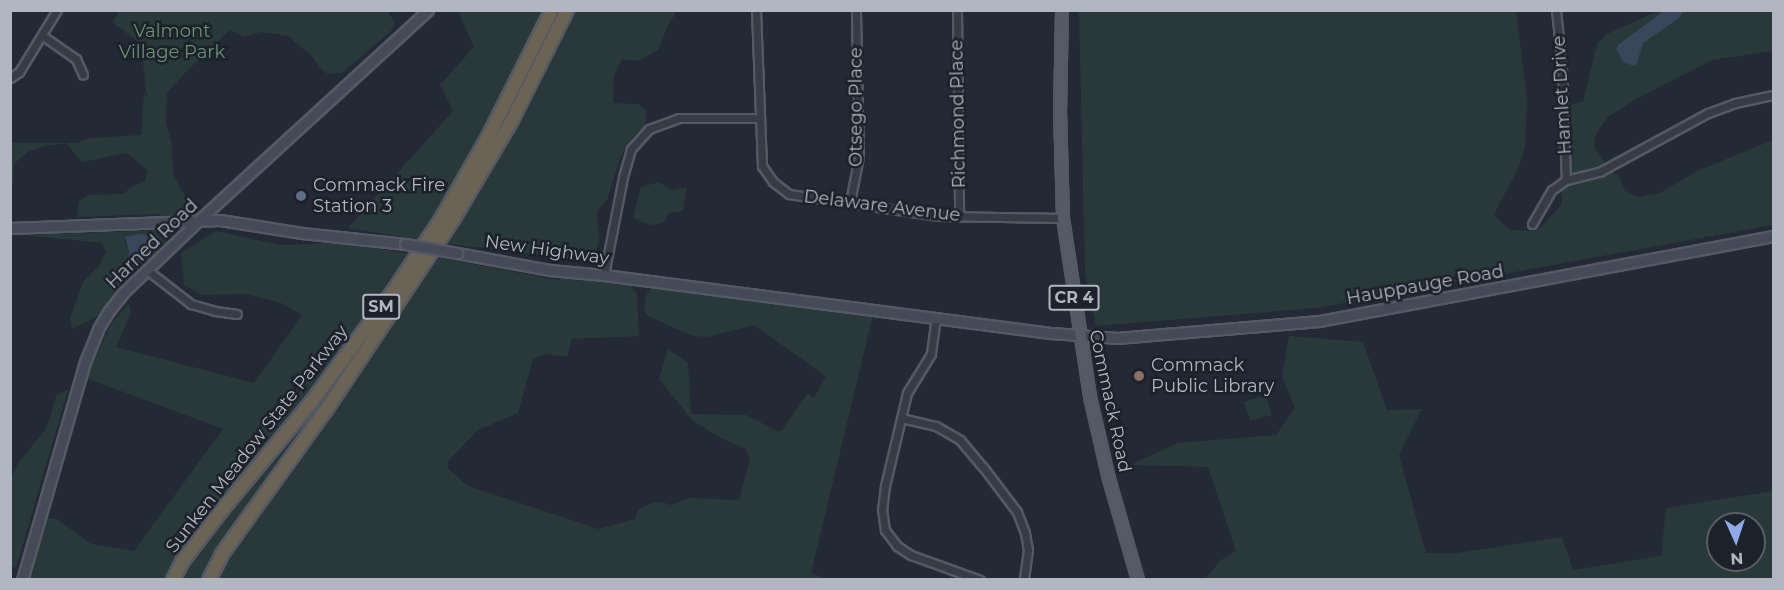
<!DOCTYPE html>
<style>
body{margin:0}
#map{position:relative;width:1784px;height:590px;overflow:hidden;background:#232935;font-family:Montserrat,sans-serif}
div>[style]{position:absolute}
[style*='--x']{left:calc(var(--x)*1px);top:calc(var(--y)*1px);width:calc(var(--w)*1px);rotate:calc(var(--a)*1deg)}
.green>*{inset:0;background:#29393a}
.water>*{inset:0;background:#3a465c}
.roads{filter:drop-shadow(2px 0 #545964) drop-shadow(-2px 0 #545964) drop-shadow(0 2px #545964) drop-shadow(0 -2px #545964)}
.street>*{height:7px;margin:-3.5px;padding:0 3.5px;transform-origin:3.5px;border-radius:3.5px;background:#363b46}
.secondary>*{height:9px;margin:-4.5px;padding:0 4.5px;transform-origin:4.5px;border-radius:4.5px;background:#454a58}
.primary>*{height:10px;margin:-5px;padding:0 5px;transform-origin:5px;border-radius:5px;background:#545a66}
.highway>*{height:12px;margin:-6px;padding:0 6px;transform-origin:6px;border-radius:6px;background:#6b6454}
.bridges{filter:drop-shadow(2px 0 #545964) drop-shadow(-2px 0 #545964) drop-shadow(0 2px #545964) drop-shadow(0 -2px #545964)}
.secondary-bridge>*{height:9px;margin:-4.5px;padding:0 4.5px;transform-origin:4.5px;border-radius:4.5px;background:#454a58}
.dots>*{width:16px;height:16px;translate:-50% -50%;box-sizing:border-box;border:3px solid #1c212a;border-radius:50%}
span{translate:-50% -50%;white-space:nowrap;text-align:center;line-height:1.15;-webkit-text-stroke:5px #1c212a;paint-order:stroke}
.shield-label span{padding:2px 4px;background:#1c212a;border:2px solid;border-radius:4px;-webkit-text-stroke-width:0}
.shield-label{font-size:16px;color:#b1b6c2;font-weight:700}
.park-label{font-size:18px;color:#6c9077}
.street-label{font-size:18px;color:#b1b6c2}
.poi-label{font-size:18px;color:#b1b6c2}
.left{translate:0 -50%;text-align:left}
.frame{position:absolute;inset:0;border:12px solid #b1b6c2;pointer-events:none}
.north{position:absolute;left:1706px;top:512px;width:60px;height:60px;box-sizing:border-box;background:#1c212a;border:2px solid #585d67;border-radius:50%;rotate:177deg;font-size:16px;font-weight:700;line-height:24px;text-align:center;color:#b1b6c2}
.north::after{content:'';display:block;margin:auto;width:21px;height:27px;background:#8faae9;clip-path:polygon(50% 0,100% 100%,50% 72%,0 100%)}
</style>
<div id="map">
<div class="green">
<i style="clip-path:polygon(386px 10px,395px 22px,392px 30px,342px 73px,328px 74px,322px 70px,312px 56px,288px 36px,261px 32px,244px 37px,230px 30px,183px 75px,167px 93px,166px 123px,172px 145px,173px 175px,191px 206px,184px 213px,161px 217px,160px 214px,77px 217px,79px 201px,88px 195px,123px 194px,133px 186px,145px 182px,148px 171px,127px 153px,82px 162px,66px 143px,44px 146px,28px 152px,15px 163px,11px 195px,11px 143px,77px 143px,89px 138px,141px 135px,144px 92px,147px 99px,141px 44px,112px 22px,120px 11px)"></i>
<i style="clip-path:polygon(458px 11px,547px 11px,515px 78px,423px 240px,348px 228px,453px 111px,440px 85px,474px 47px)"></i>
<i style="clip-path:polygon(570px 11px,677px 11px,667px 27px,659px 49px,639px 61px,622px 59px,614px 76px,613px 103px,638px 104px,647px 111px,645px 126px,633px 136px,620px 158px,607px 200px,597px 211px,599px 241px,593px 261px,582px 263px,558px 257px,442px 243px)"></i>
<i style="clip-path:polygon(1079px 11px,1516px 11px,1527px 97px,1525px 146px,1520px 164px,1494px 215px,1510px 230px,1537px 231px,1562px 204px,1560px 108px,1583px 101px,1597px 44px,1607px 34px,1658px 11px,1773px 11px,1773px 51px,1712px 60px,1636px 99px,1608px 117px,1596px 134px,1594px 147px,1611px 171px,1619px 176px,1625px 191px,1637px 197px,1660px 193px,1697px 171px,1773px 140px,1773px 225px,1317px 308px,1096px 326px,1085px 273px)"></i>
<i style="clip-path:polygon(659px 182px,672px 190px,687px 187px,683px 211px,669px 213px,663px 223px,650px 225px,633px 218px,641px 187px)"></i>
<i style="clip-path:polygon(evenodd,164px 230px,169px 241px,120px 285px,102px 314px,72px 329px,70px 318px,83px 282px,99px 266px,106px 252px,102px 243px,24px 235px,164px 230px,150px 234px,152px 247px,130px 266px,126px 266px,129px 252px,124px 240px,131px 235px,150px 234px)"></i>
<i style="clip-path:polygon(216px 231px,281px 245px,338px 243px,413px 254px,339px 359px,232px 485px,196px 533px,167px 579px,26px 580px,40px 520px,47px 518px,57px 519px,91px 544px,134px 551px,223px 429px,86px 378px,111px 324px,129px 303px,131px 313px,116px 347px,254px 383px,302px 315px,281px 303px,246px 294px,202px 295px,184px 285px,181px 253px)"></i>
<i style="clip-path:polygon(434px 257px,558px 280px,563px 277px,628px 283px,637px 293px,639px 336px,572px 339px,567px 357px,546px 354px,533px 359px,518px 413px,478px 430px,448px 461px,448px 469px,468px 486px,599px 529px,635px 519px,638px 510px,652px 503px,662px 502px,671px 505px,689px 498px,739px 500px,750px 459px,746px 449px,719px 437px,692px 420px,659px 379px,668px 349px,688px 363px,691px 414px,746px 415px,777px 431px,781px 431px,807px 394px,814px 398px,826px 376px,754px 325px,707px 337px,693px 336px,648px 316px,644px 311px,645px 298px,650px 289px,660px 286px,873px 315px,811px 573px,827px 579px,213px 580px)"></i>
<i style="clip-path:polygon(evenodd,1289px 336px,1363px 342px,1387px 410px,1422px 409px,1399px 455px,1426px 553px,1457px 553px,1562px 537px,1573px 570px,1661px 556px,1666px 508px,1773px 491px,1773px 579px,1205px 579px,1221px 560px,1236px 551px,1208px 467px,1130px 465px,1178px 443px,1276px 435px,1295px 408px,1282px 377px,1289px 336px,1718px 524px,1754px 524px,1754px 560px,1718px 560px,1718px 524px)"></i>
<i style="clip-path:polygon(333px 379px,338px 382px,204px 579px,179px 580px,199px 547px)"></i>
<i style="clip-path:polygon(68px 390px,16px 568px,11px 566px,11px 478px,19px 462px,46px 429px,57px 394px)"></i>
<i style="clip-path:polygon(1266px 395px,1272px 415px,1250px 421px,1244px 402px)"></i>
</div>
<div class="water">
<i style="clip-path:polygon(1665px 10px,1683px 11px,1679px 18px,1643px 43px,1636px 66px,1624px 63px,1616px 49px,1618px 45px)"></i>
<i style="clip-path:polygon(138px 234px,157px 235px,155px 242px,138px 260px,126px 267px,129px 252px,125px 237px)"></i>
</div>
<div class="roads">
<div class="street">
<i style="--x:756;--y:10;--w:156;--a:87.8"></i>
<i style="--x:762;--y:166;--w:19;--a:55"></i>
<i style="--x:773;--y:182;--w:20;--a:37"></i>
<i style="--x:789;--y:194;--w:151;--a:8.4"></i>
<i style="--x:938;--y:216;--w:125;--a:0.9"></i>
<i style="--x:957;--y:10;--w:207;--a:89.4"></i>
<i style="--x:1556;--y:10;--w:57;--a:84"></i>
<i style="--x:1562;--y:67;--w:113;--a:88"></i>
<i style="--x:43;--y:36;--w:40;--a:34.9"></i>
<i style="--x:76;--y:59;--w:17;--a:66"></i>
<i style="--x:10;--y:78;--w:11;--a:-34"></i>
<i style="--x:19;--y:72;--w:73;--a:-58.5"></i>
<i style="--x:850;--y:202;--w:47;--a:-78.9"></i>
<i style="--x:859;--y:156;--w:146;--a:-91.2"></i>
<i style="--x:1532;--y:224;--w:39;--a:-60"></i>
<i style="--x:1552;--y:190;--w:17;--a:-36"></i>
<i style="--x:1566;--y:180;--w:36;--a:-14"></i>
<i style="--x:1601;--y:171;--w:122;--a:-28.5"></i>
<i style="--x:1708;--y:113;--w:29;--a:-20"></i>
<i style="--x:1735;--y:103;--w:40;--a:-12"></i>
<i style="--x:147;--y:270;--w:56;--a:37.7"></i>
<i style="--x:191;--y:304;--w:25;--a:16"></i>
<i style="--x:215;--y:311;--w:22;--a:8"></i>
<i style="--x:604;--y:275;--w:100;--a:-79"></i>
<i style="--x:623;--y:177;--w:29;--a:-74"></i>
<i style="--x:631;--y:149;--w:27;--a:-48"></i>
<i style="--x:649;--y:129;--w:32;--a:-20"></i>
<i style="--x:679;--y:118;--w:80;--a:0"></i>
<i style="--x:936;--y:317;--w:37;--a:98"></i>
<i style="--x:931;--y:354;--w:46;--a:121.6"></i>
<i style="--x:907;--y:393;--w:96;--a:103.3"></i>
<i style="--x:885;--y:486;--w:23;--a:97"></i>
<i style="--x:882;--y:509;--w:21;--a:82"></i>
<i style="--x:885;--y:530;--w:20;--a:53"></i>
<i style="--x:897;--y:546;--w:17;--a:33"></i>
<i style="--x:911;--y:555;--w:73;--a:19.9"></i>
<i style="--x:901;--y:418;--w:36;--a:13"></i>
<i style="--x:936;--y:426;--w:28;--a:30"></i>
<i style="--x:960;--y:440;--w:35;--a:50"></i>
<i style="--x:983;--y:467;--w:56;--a:52.9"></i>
<i style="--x:1017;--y:512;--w:22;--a:69"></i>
<i style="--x:1025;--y:533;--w:17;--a:80"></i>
<i style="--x:1028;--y:550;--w:30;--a:98"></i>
</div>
<div class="secondary">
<i style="--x:10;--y:228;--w:210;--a:-2.2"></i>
<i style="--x:220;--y:220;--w:83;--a:9"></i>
<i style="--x:302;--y:233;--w:104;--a:6.1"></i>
<i style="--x:457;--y:253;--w:95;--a:10.4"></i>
<i style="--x:550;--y:270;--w:54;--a:5.3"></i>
<i style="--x:604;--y:275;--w:452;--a:7.4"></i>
<i style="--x:1052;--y:333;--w:65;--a:4.4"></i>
<i style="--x:1117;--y:338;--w:203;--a:-4.8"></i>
<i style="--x:1319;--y:321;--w:463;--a:-10.6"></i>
<i style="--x:22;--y:580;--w:227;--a:-73.9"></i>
<i style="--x:85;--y:362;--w:35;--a:-68"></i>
<i style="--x:98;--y:329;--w:21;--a:-59"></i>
<i style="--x:109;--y:311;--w:23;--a:-52"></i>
<i style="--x:123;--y:293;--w:107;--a:-43.9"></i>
<i style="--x:200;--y:219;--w:309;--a:-42.5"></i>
</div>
<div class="primary">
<i style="--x:1062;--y:10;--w:100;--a:91.1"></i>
<i style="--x:1060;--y:110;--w:108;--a:88.4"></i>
<i style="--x:1063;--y:218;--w:181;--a:81.4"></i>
<i style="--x:1090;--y:397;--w:84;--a:77"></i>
<i style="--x:1109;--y:479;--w:105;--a:74"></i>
</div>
<div class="highway">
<i style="--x:173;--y:580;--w:20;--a:-63"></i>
<i style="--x:182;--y:562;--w:66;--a:-52.4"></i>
<i style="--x:222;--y:510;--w:143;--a:-50.4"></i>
<i style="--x:313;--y:400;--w:137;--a:-53.6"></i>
<i style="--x:394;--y:290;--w:83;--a:-56.3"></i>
<i style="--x:440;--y:221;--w:95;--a:-60.2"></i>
<i style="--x:487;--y:139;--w:144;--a:-63.3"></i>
<i style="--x:209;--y:580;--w:29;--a:-63"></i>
<i style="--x:222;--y:554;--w:178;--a:-54.2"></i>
<i style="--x:326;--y:410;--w:231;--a:-56.3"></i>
<i style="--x:454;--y:218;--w:112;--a:-59.3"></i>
<i style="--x:511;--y:122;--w:125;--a:-63.4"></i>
</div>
</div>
<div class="bridges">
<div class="secondary-bridge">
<i style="--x:405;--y:244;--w:53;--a:9.8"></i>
</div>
</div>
<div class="dots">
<i style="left:301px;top:196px;background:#5c6f8a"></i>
<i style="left:1139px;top:376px;background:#8d6e63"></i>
</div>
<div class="shield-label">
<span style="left:1074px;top:298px">CR 4</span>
<span style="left:381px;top:307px">SM</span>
</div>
<div class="park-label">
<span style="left:172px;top:42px">Valmont<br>Village Park</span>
</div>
<div class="street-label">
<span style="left:1562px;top:95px;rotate:-93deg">Hamlet Drive</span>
<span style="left:856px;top:107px;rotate:-90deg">Otsego Place</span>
<span style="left:958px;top:114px;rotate:-91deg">Richmond Place</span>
<span style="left:882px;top:206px;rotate:7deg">Delaware Avenue</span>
<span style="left:152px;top:244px;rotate:-44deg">Harned Road</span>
<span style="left:547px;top:250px;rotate:8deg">New Highway</span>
<span style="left:1425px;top:285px;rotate:-10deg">Hauppauge Road</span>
<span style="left:1110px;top:401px;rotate:78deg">Commack Road</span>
<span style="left:257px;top:439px;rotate:-52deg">Sunken Meadow State Parkway</span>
</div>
<div class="poi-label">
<span class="left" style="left:313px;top:196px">Commack Fire<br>Station 3</span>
<span class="left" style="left:1151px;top:376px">Commack<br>Public Library</span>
</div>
<div class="frame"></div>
<div class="north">N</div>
</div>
